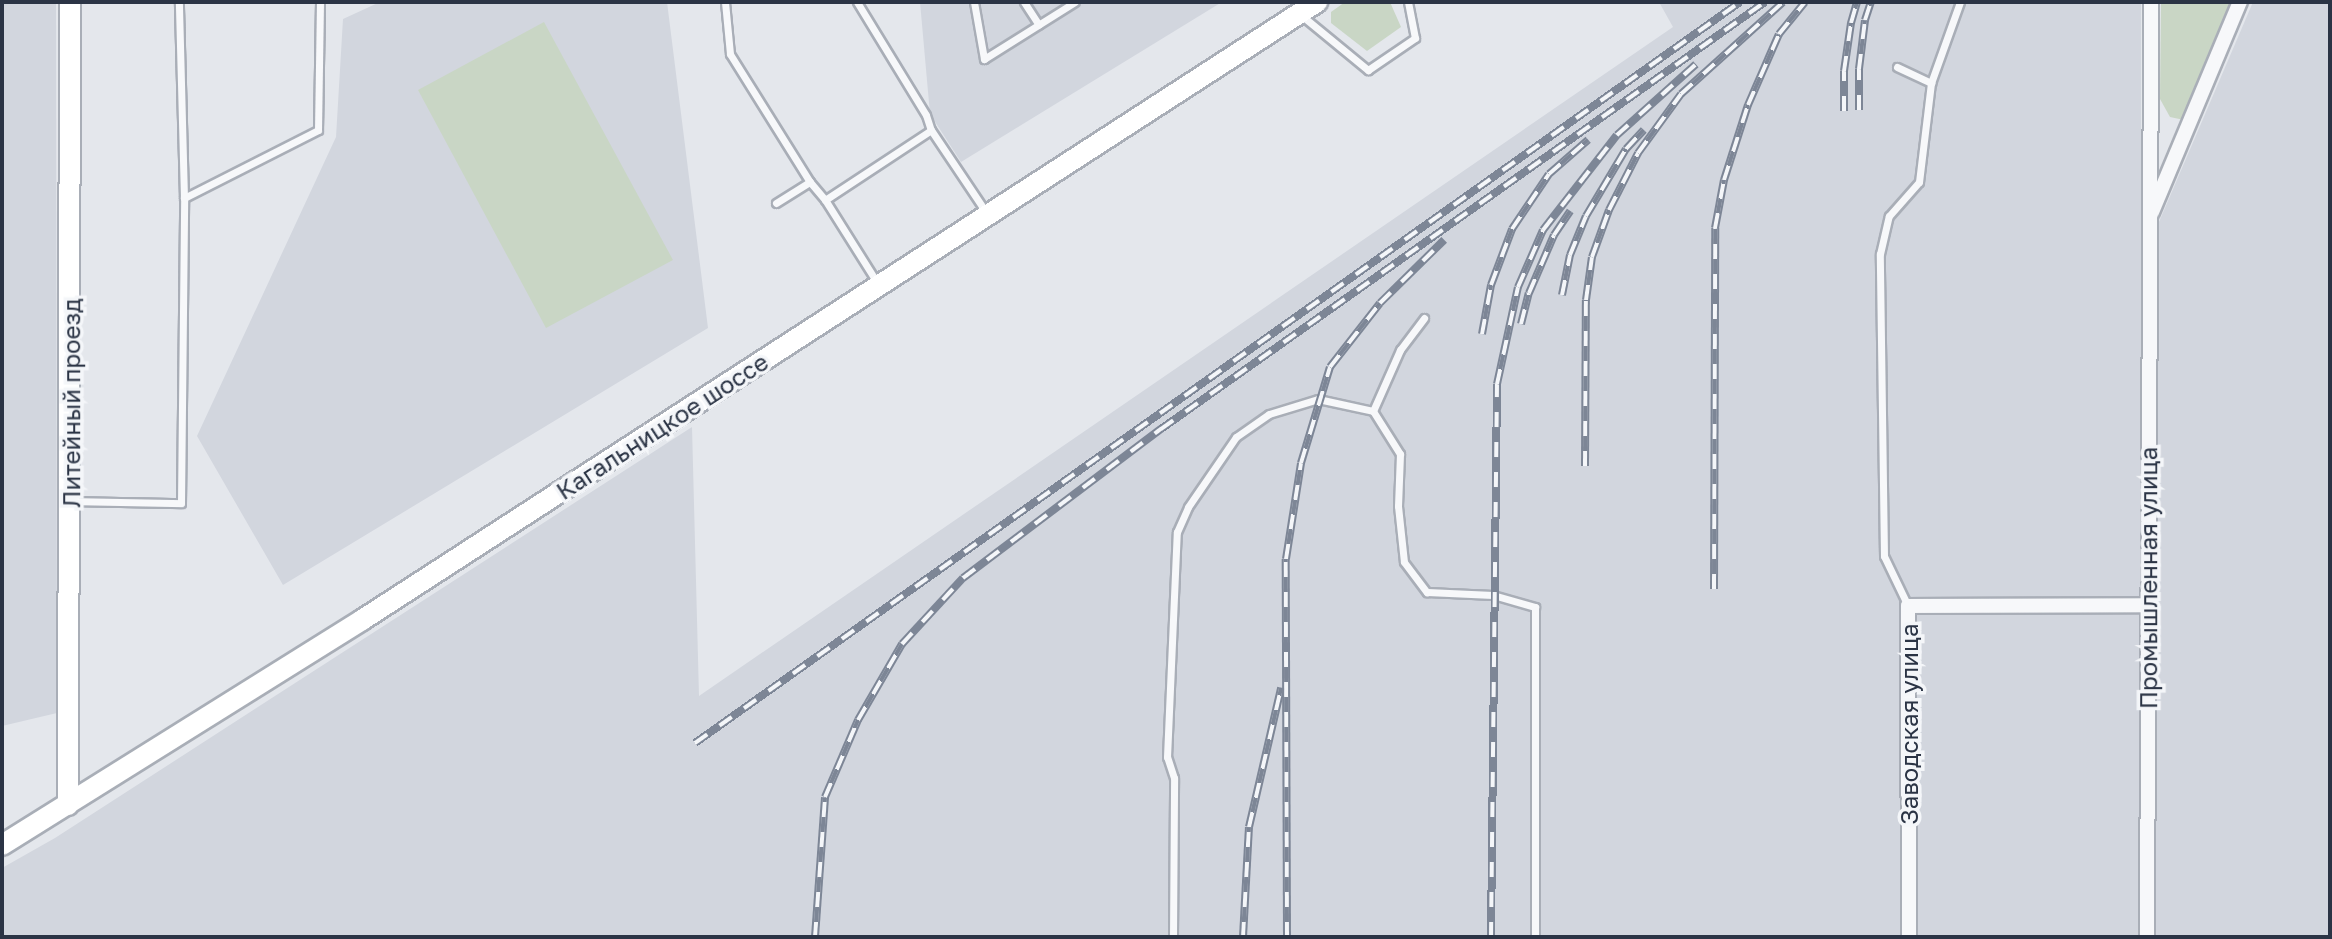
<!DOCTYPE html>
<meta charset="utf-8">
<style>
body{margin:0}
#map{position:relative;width:2332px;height:939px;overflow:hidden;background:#e4e7ec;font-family:"Golos Text",sans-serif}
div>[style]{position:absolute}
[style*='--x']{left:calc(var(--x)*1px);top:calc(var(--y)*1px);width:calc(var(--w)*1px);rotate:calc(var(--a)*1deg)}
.built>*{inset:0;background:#d2d6de}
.green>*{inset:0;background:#c9d6c5}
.roads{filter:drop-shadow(2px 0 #a9aeb7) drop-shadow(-2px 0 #a9aeb7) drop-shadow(0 2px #a9aeb7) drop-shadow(0 -2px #a9aeb7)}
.service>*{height:7px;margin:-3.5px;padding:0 3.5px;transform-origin:3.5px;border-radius:3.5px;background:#f7f8fa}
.minor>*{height:14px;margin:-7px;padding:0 7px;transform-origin:7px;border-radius:7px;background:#f7f8fa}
.secondary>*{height:20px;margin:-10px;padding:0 10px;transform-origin:10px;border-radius:10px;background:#fff}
.rail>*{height:8px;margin-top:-4px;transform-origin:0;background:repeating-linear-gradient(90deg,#f4f6f9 0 15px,#7d8696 0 30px);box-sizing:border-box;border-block:2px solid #7d8696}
span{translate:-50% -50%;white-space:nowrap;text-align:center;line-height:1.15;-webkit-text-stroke:7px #f4f6f9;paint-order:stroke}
.street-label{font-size:24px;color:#2b3445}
.frame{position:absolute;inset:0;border:4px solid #2b3445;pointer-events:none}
</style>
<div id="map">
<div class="built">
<i style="clip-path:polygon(2px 2px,56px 2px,57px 713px,2px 726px)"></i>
<i style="clip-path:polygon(380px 2px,667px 2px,708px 328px,283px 585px,197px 436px,336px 137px,343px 19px)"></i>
<i style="clip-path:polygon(920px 2px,1222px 2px,961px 162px,930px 114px)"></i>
<i style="clip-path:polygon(1659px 2px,2141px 2px,2141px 264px,2253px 2px,2330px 2px,2330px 937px,2px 937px,2px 868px,55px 838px,692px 427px,699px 696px,1673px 27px)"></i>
</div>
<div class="green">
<i style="clip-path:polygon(1345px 2px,1390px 2px,1401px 27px,1367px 51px,1331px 23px,1331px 12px)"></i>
<i style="clip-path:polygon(2161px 2px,2231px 2px,2184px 120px,2170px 117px,2160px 99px)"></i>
<i style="clip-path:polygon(544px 22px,673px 260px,546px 328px,418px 90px)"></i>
</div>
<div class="roads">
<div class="service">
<i style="--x:725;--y:2;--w:52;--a:84.5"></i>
<i style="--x:730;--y:54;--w:151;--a:58"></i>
<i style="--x:810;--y:182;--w:23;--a:50"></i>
<i style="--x:857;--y:2;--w:132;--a:58.6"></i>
<i style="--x:926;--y:115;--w:16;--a:72"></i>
<i style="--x:974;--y:2;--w:58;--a:80"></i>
<i style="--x:984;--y:59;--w:107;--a:-32.1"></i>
<i style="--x:1024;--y:2;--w:27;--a:57"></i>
<i style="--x:1301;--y:15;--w:87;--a:39.4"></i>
<i style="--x:1368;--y:70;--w:57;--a:-34.2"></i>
<i style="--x:1415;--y:38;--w:37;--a:-101"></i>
<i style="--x:1897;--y:67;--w:38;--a:25"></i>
<i style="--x:1931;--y:83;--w:86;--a:-70.3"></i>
<i style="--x:184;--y:198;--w:150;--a:-26.9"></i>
<i style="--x:318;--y:130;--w:128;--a:-89.1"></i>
<i style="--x:776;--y:203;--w:40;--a:-32"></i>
<i style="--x:878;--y:284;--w:99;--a:-122.2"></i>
<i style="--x:825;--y:200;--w:127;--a:-33.4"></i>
<i style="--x:931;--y:130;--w:102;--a:56.2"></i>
<i style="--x:1373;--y:411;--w:51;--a:57.9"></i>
<i style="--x:1400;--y:454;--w:52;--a:92.2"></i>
<i style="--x:1398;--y:506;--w:56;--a:83.9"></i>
<i style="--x:1404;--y:562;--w:38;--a:53"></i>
<i style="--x:1427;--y:592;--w:66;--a:2.6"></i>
<i style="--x:1493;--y:595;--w:44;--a:15.9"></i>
<i style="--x:1535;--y:607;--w:330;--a:90"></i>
<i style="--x:72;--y:501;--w:109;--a:1.1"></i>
<i style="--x:181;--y:503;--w:305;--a:-89.4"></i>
<i style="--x:184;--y:198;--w:196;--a:-91.5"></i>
<i style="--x:1908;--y:606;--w:55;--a:-115.6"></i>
<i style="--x:1884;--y:556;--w:302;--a:-90.8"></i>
<i style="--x:1880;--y:254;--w:39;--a:-77"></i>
<i style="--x:1889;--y:216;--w:45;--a:-48.6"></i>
<i style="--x:1919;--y:182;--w:100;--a:-83.1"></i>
<i style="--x:1173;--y:937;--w:159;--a:-89.6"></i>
<i style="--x:1174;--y:778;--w:22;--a:-108"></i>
<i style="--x:1167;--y:757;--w:225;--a:-87.5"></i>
<i style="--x:1177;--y:532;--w:27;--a:-66"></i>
<i style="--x:1188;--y:507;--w:85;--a:-55.6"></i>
<i style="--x:1236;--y:437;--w:40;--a:-34.9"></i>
<i style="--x:1269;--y:414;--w:51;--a:-17"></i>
<i style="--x:1318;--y:399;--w:56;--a:12.3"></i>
<i style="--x:1373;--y:411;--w:67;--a:-66.1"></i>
<i style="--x:1400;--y:350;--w:40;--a:-53"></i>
</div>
<div class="minor">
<i style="--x:2152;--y:212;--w:228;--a:-67.3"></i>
<i style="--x:1909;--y:937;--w:331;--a:-90.2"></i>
<i style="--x:1908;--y:606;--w:239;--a:-0.2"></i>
<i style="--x:2147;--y:937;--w:935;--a:-89.75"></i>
</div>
<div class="secondary">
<i style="--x:68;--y:805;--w:803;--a:-89.86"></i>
<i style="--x:2;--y:845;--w:425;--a:-32"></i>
<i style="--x:362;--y:620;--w:1138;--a:-32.91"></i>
</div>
</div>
<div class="rail">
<i style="--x:1859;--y:110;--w:41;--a:-90"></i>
<i style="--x:1859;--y:69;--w:49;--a:-83"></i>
<i style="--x:1865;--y:20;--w:19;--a:-72"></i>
<i style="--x:1844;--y:111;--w:40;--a:-90"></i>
<i style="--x:1844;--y:71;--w:49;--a:-81.7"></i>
<i style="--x:1851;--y:23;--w:22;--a:-74"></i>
<i style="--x:1562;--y:295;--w:41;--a:-78.7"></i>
<i style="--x:1570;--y:255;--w:42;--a:-67.7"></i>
<i style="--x:1586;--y:216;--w:78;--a:-59.2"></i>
<i style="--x:1626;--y:149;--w:26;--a:-47"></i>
<i style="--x:1521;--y:324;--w:32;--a:-76"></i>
<i style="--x:1529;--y:293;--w:63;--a:-66.7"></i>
<i style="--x:1554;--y:235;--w:29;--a:-56"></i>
<i style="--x:1482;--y:334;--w:50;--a:-79.6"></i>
<i style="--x:1491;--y:285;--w:60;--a:-69.4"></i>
<i style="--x:1512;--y:229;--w:66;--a:-56.1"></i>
<i style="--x:1549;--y:174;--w:52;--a:-41.1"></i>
<i style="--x:1585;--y:466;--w:166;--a:-89.7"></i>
<i style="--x:1586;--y:300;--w:43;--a:-82.1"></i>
<i style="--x:1592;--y:257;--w:50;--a:-70.1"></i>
<i style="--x:1609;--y:210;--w:64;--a:-63"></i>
<i style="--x:1638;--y:153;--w:73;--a:-53.9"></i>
<i style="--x:1681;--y:94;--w:137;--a:-42"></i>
<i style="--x:1714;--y:589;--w:361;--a:-89.8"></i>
<i style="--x:1715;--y:228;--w:49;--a:-79.4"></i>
<i style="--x:1724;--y:180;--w:79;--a:-72.3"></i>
<i style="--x:1748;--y:105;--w:77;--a:-66.4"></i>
<i style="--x:1779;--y:34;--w:41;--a:-50.9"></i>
<i style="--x:695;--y:743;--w:1281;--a:-35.34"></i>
<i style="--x:815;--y:937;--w:140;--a:-85.9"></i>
<i style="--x:825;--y:797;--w:84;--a:-66.8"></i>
<i style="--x:858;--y:720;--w:88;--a:-59.9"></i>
<i style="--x:902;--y:644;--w:90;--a:-47.3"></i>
<i style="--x:963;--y:578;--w:248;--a:-37"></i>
<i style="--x:1161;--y:429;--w:740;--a:-35.26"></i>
<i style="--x:1243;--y:937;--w:110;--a:-86.9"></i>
<i style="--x:1249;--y:827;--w:143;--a:-77"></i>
<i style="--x:1287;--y:937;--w:378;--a:-90.2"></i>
<i style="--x:1286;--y:559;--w:97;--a:-81.1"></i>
<i style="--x:1301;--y:463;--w:100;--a:-73.2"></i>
<i style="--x:1330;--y:367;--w:81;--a:-52"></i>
<i style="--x:1380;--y:303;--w:90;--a:-44.5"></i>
<i style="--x:1491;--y:937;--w:553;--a:-89.38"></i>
<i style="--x:1497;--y:384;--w:99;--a:-77.8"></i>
<i style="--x:1518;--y:287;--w:62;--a:-66.3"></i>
<i style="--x:1543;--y:230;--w:120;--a:-52.1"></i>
<i style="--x:1617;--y:135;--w:106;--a:-41.9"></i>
</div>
<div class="street-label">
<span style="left:71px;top:403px;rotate:-90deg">Литейный проезд</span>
<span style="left:662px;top:426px;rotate:-33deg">Кагальницкое шоссе</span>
<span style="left:2148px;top:578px;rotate:-90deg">Промышленная улица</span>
<span style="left:1909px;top:724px;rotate:-90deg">Заводская улица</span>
</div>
<div class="frame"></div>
</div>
